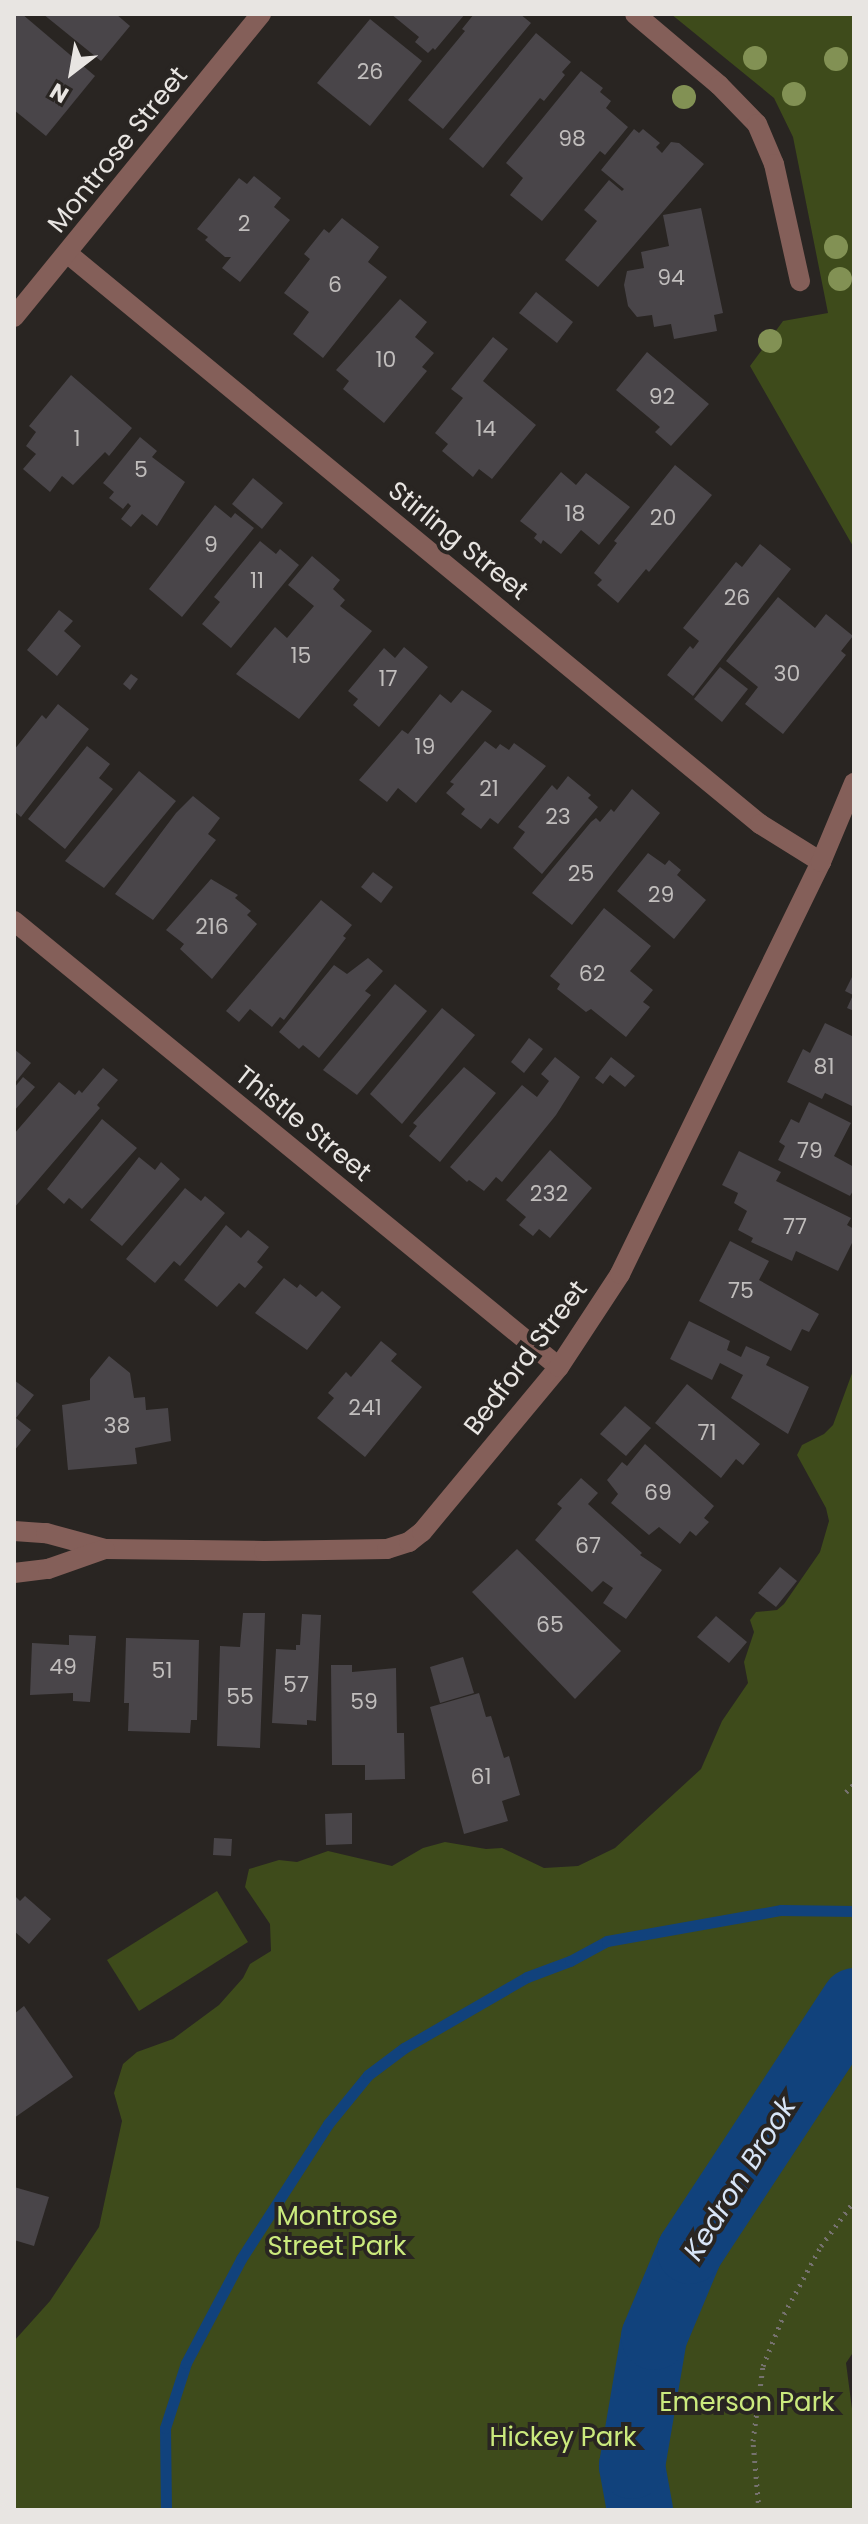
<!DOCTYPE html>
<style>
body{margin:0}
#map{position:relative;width:868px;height:2524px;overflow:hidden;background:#292522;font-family:Poppins,sans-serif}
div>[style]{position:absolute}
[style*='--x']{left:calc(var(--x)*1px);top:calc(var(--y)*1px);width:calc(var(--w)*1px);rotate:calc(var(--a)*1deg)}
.green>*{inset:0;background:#3e4b1b}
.stream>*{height:11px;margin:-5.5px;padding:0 5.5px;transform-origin:5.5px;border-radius:5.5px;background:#11427c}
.river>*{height:66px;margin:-33px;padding:0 33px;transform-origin:33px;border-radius:33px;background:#11427c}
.building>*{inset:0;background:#494549}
.path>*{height:5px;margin-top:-2.5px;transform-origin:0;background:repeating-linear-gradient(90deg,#76726f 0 2px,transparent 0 8px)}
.minor>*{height:20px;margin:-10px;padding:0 10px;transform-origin:10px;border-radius:10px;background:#845f59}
.tertiary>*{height:20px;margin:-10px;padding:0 10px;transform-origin:10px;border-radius:10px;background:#845f59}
.trees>*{width:24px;height:24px;margin:-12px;border-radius:50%;background:#829154}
span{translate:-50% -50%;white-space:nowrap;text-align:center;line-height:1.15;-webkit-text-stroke:8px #292522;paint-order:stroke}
.number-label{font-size:22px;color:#c0bdbc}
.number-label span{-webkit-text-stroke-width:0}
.street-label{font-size:26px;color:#e8e5e2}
.park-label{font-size:26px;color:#cbea7d}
.water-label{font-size:28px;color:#d8e5f7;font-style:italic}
.frame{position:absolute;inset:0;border:16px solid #e8e5e2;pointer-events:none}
.north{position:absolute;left:32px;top:32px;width:80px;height:80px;-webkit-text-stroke:6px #292522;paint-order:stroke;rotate:211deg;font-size:22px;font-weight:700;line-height:32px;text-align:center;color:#e8e5e2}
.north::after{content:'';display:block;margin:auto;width:28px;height:36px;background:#e8e5e2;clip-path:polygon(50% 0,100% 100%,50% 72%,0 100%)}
</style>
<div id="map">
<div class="green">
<i style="clip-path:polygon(671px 14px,854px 14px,854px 548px,750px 366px,783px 321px,828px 313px,793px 137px,774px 98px)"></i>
<i style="clip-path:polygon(854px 1368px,854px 2351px,846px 2363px,854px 2424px,854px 2510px,14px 2510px,14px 2341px,50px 2301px,99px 2227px,122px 2121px,114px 2093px,123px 2064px,137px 2052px,173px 2039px,219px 2005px,243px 1978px,250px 1964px,271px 1951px,270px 1924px,245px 1887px,249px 1869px,279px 1860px,297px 1862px,328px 1851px,392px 1866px,423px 1848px,445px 1842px,486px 1849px,502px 1848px,544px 1868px,578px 1866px,615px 1848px,701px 1769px,722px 1721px,748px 1683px,744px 1662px,754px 1632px,750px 1620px,756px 1612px,777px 1610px,784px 1604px,820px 1552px,829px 1521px,826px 1508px,797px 1455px,802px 1445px,824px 1434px,833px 1425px)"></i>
<i style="clip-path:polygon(217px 1891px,248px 1942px,139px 2011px,107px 1960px)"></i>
</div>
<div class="stream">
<i style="--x:166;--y:2510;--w:82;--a:-90.7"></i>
<i style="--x:165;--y:2428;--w:68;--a:-72.1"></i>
<i style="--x:186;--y:2363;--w:118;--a:-62.1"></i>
<i style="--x:241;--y:2259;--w:161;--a:-57.2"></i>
<i style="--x:328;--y:2124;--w:63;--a:-50.8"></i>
<i style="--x:368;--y:2075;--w:45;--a:-36.9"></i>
<i style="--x:404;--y:2048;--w:142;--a:-30"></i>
<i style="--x:527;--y:1977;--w:46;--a:-20.4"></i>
<i style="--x:570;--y:1961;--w:42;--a:-28.4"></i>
<i style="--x:607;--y:1941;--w:177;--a:-10.1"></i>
<i style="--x:781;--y:1910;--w:73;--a:0.8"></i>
</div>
<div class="river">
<i style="--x:640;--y:2510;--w:45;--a:-100.3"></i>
<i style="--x:632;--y:2466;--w:131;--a:-80.3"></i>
<i style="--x:654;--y:2337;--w:93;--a:-67.3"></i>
<i style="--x:690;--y:2251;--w:299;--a:-56.7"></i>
</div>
<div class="building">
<i style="clip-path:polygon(14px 14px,22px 14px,95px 76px,46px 136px,14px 110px)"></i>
<i style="clip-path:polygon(43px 14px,116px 14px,130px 26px,101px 61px)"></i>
<i style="clip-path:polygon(391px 14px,465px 14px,435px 50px,433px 48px,428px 53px,415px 42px,419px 37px)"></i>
<i style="clip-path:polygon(474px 14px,520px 14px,531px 23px,443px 129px,408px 100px,465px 31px,462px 29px)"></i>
<i style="clip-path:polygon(370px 19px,422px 61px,370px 126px,317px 83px)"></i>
<i style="clip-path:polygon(536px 33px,571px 62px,562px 72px,565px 75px,544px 101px,540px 98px,483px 168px,449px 139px)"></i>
<i style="clip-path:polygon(581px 71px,603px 88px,600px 92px,611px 101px,606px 108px,628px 127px,605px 155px,600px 151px,542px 221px,510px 195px,523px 178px,506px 163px)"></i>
<i style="clip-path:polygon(634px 129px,639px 133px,643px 129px,660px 143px,656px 147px,662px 153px,671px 142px,679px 143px,704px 164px,598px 287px,565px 260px,597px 221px,584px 210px,609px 180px,622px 191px,624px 189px,601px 170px)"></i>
<i style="clip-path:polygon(254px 176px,281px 198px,274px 207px,290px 220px,240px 282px,222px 268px,231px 257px,225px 257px,205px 240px,208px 237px,197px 229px,239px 178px,247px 184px)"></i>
<i style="clip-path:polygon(701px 208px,723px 313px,714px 315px,717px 331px,674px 339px,671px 324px,654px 327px,652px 315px,637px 317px,628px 306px,624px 285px,627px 271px,644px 268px,641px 252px,669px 246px,663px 215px)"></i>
<i style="clip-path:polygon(342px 218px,379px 247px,368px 262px,387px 277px,323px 358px,293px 334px,309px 312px,284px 293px,310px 259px,304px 254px,324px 229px,329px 233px)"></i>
<i style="clip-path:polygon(536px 292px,573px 322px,557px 343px,519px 313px)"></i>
<i style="clip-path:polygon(400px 299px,427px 322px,415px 337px,434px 353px,422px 367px,427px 371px,384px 423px,343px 389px,349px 381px,336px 370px)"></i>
<i style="clip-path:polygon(493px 337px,508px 349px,483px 381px,536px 425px,492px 479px,479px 469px,473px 477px,442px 451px,448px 444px,435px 433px,463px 398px,451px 389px)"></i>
<i style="clip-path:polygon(647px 352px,709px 404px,671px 446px,655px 432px,660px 427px,616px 390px)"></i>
<i style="clip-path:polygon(71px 375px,132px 428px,109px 456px,105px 452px,73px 485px,62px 476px,50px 492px,23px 469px,36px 454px,26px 446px,36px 432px,29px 426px)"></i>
<i style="clip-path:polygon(140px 437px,157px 451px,152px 457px,185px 482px,157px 526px,142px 514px,131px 527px,121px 519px,131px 506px,128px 503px,123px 509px,109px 498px,114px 492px,103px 483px)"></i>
<i style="clip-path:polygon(675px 465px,712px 495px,649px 572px,646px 569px,618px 603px,597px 585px,602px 580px,594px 573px,617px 543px,614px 541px)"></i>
<i style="clip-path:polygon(561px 472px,576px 485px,586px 473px,630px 507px,599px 545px,581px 530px,561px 554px,543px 540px,541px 544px,534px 538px,537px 534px,520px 521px)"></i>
<i style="clip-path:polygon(253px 478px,283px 503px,262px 529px,232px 504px)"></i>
<i style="clip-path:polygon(215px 505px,231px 518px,235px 513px,254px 528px,182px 617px,149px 589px)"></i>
<i style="clip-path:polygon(260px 541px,276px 554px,280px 549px,299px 565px,231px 648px,202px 624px,220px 602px,214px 597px)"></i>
<i style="clip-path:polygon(760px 544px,791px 569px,693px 696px,667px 675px,690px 646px,693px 649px,699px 641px,683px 628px,736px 562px,742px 567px)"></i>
<i style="clip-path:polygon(312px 556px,340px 580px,333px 589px,345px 600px,340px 606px,372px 631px,299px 719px,236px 674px,275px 627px,287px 638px,314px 606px,288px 585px)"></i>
<i style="clip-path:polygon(778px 597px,815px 628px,826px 614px,853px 636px,841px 651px,846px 655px,783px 734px,745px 704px,758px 687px,726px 661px)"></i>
<i style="clip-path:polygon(59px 610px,73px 621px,64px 631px,81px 646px,57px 676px,27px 650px)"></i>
<i style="clip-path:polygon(404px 647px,428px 667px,379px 727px,353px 705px,358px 699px,348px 691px,384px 648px,395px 658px)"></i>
<i style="clip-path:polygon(720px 667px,748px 689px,722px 722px,694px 699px)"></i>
<i style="clip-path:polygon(131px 674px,138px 679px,130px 690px,123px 684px)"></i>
<i style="clip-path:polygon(462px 690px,492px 711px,416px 803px,398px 788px,387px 802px,359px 780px,402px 730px,408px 734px,440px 694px,451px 703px)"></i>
<i style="clip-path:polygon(58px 704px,89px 729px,21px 817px,14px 811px,14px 750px,42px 715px,46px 719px)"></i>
<i style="clip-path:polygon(485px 741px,496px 749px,500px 744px,509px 750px,514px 743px,546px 766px,498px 824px,490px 818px,481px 829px,461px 814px,465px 809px,446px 793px,454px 784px,450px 782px)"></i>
<i style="clip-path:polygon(87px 746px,110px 764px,99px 778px,113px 789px,65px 849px,28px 819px)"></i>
<i style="clip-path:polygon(139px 771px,176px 801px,104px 888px,65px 861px)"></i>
<i style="clip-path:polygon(568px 776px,591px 795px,588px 798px,598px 807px,542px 874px,513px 848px,525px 832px,518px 827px,552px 785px,557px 790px)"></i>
<i style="clip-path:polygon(632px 789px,660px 813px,572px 925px,532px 893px,591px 822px,596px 818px,600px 822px,611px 809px,614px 812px)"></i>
<i style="clip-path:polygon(193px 796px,220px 818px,208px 834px,216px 840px,153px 920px,115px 894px,176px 813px)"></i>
<i style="clip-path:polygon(648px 853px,665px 865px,669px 860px,681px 870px,677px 875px,706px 900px,674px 939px,617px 891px)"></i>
<i style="clip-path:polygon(373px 872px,393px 887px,381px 903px,361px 887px)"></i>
<i style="clip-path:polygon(211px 879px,238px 895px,235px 898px,251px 911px,247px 915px,257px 924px,212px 979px,180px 949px,184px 944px,166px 930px)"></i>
<i style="clip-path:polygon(321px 900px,352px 925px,343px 936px,346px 938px,284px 1020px,280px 1017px,272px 1027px,250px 1009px,239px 1022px,226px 1011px)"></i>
<i style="clip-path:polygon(604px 908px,651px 946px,630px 971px,653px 990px,643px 1002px,650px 1007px,626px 1037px,591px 1009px,586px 1012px,557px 989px,560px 984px,550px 976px)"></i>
<i style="clip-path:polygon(368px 958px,383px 971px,365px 991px,371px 995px,319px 1058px,303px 1045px,299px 1049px,279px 1032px,334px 965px,347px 974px)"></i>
<i style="clip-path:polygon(854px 973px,854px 1011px,847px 1008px,853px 995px,845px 991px)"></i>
<i style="clip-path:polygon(395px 984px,427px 1011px,357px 1095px,323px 1070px)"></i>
<i style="clip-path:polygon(442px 1008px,475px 1035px,402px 1124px,370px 1094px)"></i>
<i style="clip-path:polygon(825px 1023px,854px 1037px,854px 1107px,825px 1093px,822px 1099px,787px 1082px,803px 1049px,810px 1053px)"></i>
<i style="clip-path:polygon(529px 1038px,543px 1049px,524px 1073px,511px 1062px)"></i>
<i style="clip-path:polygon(14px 1049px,31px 1063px,14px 1084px)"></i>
<i style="clip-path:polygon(555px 1057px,580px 1077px,556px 1115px,502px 1182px,496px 1177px,484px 1191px,469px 1180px,467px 1182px,450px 1167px,522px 1085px,537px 1097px,549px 1081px,541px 1074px)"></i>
<i style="clip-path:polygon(611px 1057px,635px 1076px,625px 1087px,610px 1075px,603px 1084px,595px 1078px)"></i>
<i style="clip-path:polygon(464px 1067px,496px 1093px,440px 1162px,409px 1136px,417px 1126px,413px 1123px)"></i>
<i style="clip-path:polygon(103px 1068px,118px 1080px,97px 1105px,100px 1108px,14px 1208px,14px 1134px,59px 1082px,75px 1095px,79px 1090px,82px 1093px)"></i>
<i style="clip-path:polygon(23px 1077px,35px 1087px,14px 1111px,14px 1088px)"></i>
<i style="clip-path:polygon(809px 1102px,851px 1123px,834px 1156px,854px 1167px,854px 1189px,850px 1196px,778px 1160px,785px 1146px,779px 1142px,791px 1119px,799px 1123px)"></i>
<i style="clip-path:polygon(102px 1119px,137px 1148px,82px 1209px,69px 1198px,64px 1204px,47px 1189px)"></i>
<i style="clip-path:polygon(550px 1150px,592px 1188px,550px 1238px,539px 1229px,533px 1236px,519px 1225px,526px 1217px,506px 1200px)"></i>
<i style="clip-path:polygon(739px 1151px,781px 1172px,776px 1181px,851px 1218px,847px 1225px,854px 1229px,854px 1239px,838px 1271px,796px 1251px,792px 1261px,751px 1242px,753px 1238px,738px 1230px,747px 1211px,734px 1203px,738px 1193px,722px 1185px)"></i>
<i style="clip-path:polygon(139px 1157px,155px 1170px,161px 1162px,180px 1179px,122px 1246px,90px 1220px)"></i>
<i style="clip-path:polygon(185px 1188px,201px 1201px,205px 1196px,225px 1213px,180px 1266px,174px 1261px,155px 1283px,126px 1259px)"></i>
<i style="clip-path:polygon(226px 1225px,241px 1238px,248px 1230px,269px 1247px,257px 1262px,263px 1267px,245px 1288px,239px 1283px,217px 1307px,184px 1280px)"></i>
<i style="clip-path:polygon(730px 1241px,769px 1261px,759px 1280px,819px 1314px,809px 1332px,802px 1329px,791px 1351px,699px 1301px)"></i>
<i style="clip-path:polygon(284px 1278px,297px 1288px,300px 1284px,316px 1297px,322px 1291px,341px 1307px,307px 1350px,255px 1313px)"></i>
<i style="clip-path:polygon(689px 1321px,730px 1341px,727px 1350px,741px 1357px,746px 1346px,770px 1357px,766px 1365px,809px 1387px,788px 1434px,731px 1398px,743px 1375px,720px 1363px,712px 1380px,670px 1359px)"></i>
<i style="clip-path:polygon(381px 1341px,397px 1354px,391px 1361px,422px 1387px,365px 1457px,317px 1418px,334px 1398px,328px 1393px,346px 1372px,351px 1377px)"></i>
<i style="clip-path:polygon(109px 1356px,130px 1373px,134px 1398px,145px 1397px,146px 1410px,168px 1408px,171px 1441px,135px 1448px,137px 1464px,68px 1470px,62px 1405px,90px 1400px,90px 1379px)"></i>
<i style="clip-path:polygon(14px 1380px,34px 1395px,16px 1418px,31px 1430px,14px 1451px)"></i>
<i style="clip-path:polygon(687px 1384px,760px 1444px,743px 1465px,736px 1459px,721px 1478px,655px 1423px)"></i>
<i style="clip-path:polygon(625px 1406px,651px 1428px,626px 1456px,600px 1434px)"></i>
<i style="clip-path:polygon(645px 1444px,714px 1506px,704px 1518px,709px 1522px,696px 1536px,690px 1531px,680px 1544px,659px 1527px,649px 1535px,611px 1503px,618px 1494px,607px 1480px,622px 1462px,627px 1466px)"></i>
<i style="clip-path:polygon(581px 1478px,598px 1493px,588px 1504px,642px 1553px,640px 1555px,662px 1570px,626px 1619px,603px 1603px,613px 1588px,603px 1581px,592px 1592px,535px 1540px,562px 1508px,557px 1504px)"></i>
<i style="clip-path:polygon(517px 1549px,621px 1651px,575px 1699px,472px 1592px)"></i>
<i style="clip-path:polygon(780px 1567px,797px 1581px,776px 1607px,758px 1593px)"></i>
<i style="clip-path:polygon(243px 1613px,265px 1613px,260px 1748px,217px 1746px,220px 1646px,240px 1647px)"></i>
<i style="clip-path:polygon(302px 1614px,321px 1615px,316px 1721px,307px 1720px,307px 1725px,272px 1723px,276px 1649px,296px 1650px,296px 1645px,300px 1645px)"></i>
<i style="clip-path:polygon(716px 1616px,747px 1642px,729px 1663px,697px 1637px)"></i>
<i style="clip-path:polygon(69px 1635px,96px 1636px,90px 1702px,73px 1701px,73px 1693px,30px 1695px,32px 1643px,69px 1645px)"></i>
<i style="clip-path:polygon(126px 1638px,199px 1640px,197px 1720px,191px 1720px,190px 1733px,128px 1731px,129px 1703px,124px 1703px)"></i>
<i style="clip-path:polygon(463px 1657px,474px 1693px,440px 1703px,430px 1667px)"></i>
<i style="clip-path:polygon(331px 1665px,352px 1665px,352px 1672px,396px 1668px,397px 1733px,404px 1733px,405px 1779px,365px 1780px,365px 1765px,332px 1765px)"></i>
<i style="clip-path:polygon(479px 1693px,486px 1717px,491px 1716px,504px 1758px,509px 1756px,520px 1795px,502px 1801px,508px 1821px,464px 1834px,430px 1707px)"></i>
<i style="clip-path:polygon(352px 1813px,352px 1844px,326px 1845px,325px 1814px)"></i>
<i style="clip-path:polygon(214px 1838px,232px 1839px,231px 1856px,213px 1855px)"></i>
<i style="clip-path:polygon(14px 1895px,20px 1901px,25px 1896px,51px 1919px,29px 1944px,14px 1931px)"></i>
<i style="clip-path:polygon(24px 2006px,73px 2077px,14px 2118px,14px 2014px)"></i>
<i style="clip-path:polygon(14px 2187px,49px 2197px,34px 2246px,14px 2240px)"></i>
</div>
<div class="path">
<i style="--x:846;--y:1792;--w:11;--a:-45"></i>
<i style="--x:759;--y:2510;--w:69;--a:-95"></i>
<i style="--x:753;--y:2441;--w:76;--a:-82.4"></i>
<i style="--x:763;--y:2366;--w:56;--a:-68"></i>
<i style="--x:784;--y:2314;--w:77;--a:-61.4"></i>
<i style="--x:821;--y:2246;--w:56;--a:-53.7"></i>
</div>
<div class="minor">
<i style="--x:635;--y:14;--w:110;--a:40.2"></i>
<i style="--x:719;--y:85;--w:54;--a:45.7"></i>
<i style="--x:757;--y:124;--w:43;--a:67"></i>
<i style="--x:774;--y:164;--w:120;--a:77.5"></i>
<i style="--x:67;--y:253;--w:898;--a:39.49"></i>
<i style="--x:760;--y:824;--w:72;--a:31.9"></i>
<i style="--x:14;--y:921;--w:704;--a:39.3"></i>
<i style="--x:14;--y:1531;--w:32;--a:4"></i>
<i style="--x:46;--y:1533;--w:61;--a:15.2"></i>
<i style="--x:105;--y:1549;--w:159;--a:0.7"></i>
<i style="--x:264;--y:1551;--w:123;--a:-0.9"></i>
<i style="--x:387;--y:1549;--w:23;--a:-18"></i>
<i style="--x:409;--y:1542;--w:16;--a:-38"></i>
<i style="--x:422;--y:1532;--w:214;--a:-50.3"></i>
<i style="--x:559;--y:1367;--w:111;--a:-56.7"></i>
<i style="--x:620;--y:1274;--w:458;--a:-64"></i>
<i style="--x:821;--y:862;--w:86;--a:-67.3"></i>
<i style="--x:14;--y:1573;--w:34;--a:-7"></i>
<i style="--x:48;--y:1569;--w:60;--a:-19.3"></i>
</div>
<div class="tertiary">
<i style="--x:14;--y:317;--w:391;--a:-50.8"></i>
</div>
<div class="trees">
<i style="left:755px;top:58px"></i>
<i style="left:836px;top:59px"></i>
<i style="left:794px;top:94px"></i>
<i style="left:684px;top:97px"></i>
<i style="left:836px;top:247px"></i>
<i style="left:840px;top:279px"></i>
<i style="left:770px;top:341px"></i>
</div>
<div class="number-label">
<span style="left:370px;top:72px">26</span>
<span style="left:572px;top:139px">98</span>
<span style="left:244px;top:224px">2</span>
<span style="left:671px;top:278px">94</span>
<span style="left:335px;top:285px">6</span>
<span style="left:386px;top:360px">10</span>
<span style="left:662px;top:397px">92</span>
<span style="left:486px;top:429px">14</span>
<span style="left:77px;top:439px">1</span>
<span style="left:141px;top:470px">5</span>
<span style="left:575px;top:514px">18</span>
<span style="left:663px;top:518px">20</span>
<span style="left:211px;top:545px">9</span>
<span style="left:257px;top:581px">11</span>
<span style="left:737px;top:598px">26</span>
<span style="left:301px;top:656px">15</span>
<span style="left:787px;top:674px">30</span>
<span style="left:388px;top:679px">17</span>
<span style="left:425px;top:747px">19</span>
<span style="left:489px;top:789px">21</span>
<span style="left:558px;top:817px">23</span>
<span style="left:581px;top:874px">25</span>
<span style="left:661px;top:895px">29</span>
<span style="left:212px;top:927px">216</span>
<span style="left:592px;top:974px">62</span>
<span style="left:824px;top:1067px">81</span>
<span style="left:810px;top:1151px">79</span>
<span style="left:549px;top:1194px">232</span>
<span style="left:795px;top:1227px">77</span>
<span style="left:741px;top:1291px">75</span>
<span style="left:365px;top:1408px">241</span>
<span style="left:117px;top:1426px">38</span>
<span style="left:707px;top:1433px">71</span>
<span style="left:658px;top:1493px">69</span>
<span style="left:588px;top:1546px">67</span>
<span style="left:550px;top:1625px">65</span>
<span style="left:63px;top:1667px">49</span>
<span style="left:162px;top:1671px">51</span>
<span style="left:296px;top:1685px">57</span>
<span style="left:240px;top:1697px">55</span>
<span style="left:364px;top:1702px">59</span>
<span style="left:481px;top:1777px">61</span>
</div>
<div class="street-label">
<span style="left:118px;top:150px;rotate:-51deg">Montrose Street</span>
<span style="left:458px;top:541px;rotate:39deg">Stirling Street</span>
<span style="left:303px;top:1124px;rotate:39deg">Thistle Street</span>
<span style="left:526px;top:1358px;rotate:-53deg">Bedford Street</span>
</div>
<div class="park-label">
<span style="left:337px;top:2232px">Montrose<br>Street Park</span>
<span style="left:747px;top:2403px">Emerson Park</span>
<span style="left:563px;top:2438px">Hickey Park</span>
</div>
<div class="water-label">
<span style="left:740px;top:2179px;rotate:-58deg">Kedron Brook</span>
</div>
<div class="frame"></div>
<div class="north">N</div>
</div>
